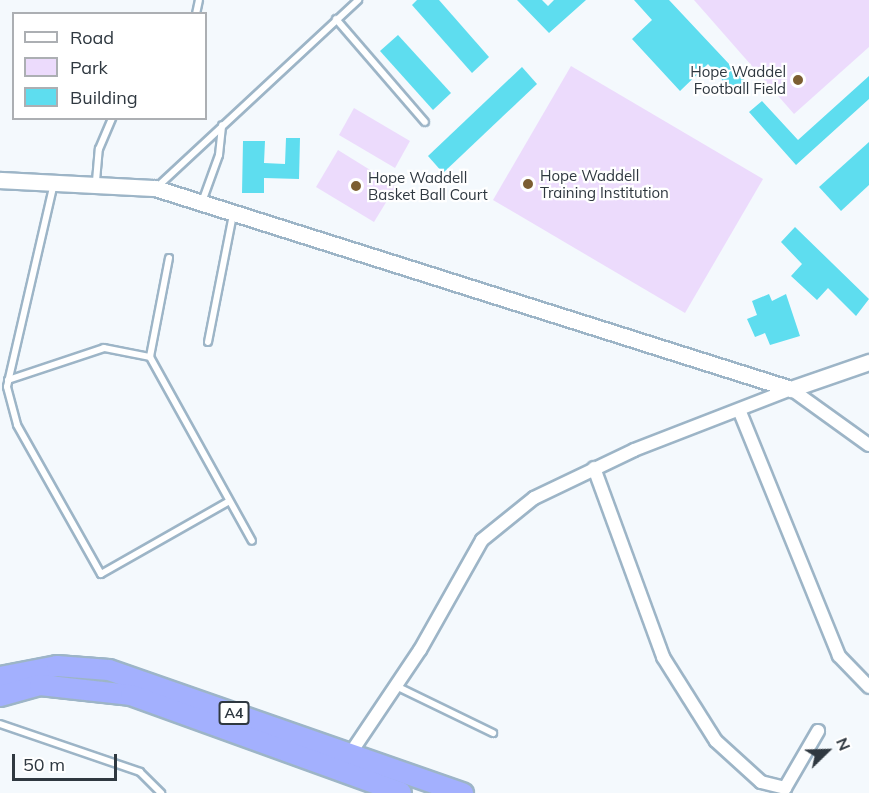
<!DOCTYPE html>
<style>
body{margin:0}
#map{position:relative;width:869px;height:793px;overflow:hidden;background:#f4f9fd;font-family:Mulish,sans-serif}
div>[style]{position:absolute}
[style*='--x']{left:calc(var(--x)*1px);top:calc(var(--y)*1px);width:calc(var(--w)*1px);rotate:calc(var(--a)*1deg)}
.green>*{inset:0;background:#ecdbfc}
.building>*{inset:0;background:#5eddef}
.roads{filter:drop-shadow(2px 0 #9db5c7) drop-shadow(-2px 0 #9db5c7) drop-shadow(0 2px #9db5c7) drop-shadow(0 -2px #9db5c7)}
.service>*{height:6px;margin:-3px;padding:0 3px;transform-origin:3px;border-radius:3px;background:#fff}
.minor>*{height:12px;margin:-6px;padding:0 6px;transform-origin:6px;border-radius:6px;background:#fff}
.tertiary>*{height:15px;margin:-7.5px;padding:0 7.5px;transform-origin:7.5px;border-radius:7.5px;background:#fff}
.trunk>*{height:20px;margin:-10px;padding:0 10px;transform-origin:10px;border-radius:10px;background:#a3b0fe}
.dots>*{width:16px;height:16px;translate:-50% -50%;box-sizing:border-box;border:3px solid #fff;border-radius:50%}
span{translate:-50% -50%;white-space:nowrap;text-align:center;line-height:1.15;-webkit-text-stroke:4.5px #fff;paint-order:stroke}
.shield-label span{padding:2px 4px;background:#fff;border:2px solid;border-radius:4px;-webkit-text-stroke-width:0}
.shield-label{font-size:14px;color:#2f3840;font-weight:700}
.poi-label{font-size:15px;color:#2f3840}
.right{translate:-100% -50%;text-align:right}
.left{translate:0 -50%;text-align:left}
.legend{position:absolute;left:12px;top:12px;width:195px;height:108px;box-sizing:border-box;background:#fff;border:2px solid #acafb3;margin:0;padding:8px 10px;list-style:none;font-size:18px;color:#2f3840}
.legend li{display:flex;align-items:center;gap:12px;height:30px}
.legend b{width:30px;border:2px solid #acafb3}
.north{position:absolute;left:797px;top:721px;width:60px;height:60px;-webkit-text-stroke:4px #fff;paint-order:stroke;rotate:67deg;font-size:16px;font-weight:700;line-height:24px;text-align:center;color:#2f3840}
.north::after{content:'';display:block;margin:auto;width:21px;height:27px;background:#2f3840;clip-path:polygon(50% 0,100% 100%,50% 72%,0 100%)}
.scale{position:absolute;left:12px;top:754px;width:105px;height:27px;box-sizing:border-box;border:3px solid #2f3840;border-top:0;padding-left:8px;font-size:18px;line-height:21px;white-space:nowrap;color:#2f3840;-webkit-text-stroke:4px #fff;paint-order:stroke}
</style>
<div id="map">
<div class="green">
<i style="clip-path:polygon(694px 0,869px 0,869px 47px,794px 114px)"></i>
<i style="clip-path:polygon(571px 66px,763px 179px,685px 313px,493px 200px)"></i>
<i style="clip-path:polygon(354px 108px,410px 141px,395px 168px,339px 135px)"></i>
<i style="clip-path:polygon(338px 150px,396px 186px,374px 222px,316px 187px)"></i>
</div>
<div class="building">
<i style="clip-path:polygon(417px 0,439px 0,489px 57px,472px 73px,412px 5px)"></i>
<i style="clip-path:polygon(517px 0,542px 0,548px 6px,554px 0,586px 0,549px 33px)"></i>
<i style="clip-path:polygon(634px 0,669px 0,745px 81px,733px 92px,708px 64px,680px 91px,632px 39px,652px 20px)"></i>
<i style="clip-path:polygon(398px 35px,451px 93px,433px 110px,380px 51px)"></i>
<i style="clip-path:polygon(522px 67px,537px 84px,443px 173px,428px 156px)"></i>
<i style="clip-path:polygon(869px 76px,869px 99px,796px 165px,749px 112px,762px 101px,798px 140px)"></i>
<i style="clip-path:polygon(286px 138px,300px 138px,299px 179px,264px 178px,264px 193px,242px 193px,243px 141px,265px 141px,264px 163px,285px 164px)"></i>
<i style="clip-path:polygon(869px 142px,869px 185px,841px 211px,819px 187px)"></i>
<i style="clip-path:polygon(795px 227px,869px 299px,856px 316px,828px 288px,817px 300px,791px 276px,802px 264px,781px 242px)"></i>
<i style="clip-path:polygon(769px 294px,772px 301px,786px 294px,800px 336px,770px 345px,765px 333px,755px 337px,747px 319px,757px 315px,752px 301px)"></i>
</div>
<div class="roads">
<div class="service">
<i style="--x:196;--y:14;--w:14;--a:-78"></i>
<i style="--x:336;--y:19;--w:136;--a:49.2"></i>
<i style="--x:96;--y:181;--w:32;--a:-85"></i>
<i style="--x:99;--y:149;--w:34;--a:-67"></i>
<i style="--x:54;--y:183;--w:209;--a:103"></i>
<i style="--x:7;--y:387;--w:39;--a:75"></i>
<i style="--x:17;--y:425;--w:171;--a:60.6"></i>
<i style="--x:101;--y:574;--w:146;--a:-29.6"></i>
<i style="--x:156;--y:188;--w:276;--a:-42.9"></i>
<i style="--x:202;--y:202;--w:50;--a:-70.1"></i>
<i style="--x:219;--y:155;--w:30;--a:-84"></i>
<i style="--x:169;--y:258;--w:101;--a:100.9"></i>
<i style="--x:150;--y:357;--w:210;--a:61"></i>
<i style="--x:208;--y:342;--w:130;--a:-78.9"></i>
<i style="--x:8;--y:380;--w:101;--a:-18.4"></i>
<i style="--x:104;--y:348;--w:47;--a:11.1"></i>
<i style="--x:396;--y:686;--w:108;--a:25.9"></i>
<i style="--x:0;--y:724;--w:148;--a:18.9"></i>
<i style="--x:140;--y:772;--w:30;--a:45"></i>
</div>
<div class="minor">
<i style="--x:740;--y:412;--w:263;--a:67.9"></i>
<i style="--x:839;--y:656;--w:43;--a:45.9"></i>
<i style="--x:594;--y:468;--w:201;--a:69.9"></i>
<i style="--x:663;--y:657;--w:99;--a:57.8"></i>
<i style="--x:716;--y:741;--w:61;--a:42.3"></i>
<i style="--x:761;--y:782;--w:25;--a:14"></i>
<i style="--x:785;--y:788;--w:66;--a:-59.9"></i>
<i style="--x:348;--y:757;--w:129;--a:-56.1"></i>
<i style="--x:420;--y:650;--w:126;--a:-60.6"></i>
<i style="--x:482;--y:540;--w:67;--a:-38.9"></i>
<i style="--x:534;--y:498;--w:111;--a:-25.6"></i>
<i style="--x:634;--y:450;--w:168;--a:-21.2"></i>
<i style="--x:791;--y:389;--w:96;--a:35.7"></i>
</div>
<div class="tertiary">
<i style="--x:0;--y:180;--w:155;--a:3"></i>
<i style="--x:155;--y:188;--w:667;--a:17.54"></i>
<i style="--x:791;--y:389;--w:83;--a:-19.1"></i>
</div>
<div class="trunk">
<i style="--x:0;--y:677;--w:58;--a:-10.9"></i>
<i style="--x:57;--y:666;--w:52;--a:4.4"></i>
<i style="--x:109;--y:670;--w:375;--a:19.2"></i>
<i style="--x:0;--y:696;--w:41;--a:-15.4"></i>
<i style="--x:40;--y:685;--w:92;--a:6.3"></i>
<i style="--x:131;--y:695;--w:287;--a:19.9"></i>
</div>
</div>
<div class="dots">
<i style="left:798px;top:80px;background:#7c5e32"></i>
<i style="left:528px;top:184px;background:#7c5e32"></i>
<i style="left:356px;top:186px;background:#7c5e32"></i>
</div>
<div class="shield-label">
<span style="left:234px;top:713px">A4</span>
</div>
<div class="poi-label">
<span class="right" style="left:786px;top:80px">Hope Waddel<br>Football Field</span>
<span class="left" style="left:540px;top:184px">Hope Waddell<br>Training Institution</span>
<span class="left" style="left:368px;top:186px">Hope Waddell<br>Basket Ball Court</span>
</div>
<ul class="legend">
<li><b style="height:8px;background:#fff"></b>Road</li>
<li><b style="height:16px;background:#ecdbfc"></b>Park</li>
<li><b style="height:16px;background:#5eddef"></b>Building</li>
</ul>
<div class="north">N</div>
<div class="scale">50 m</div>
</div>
